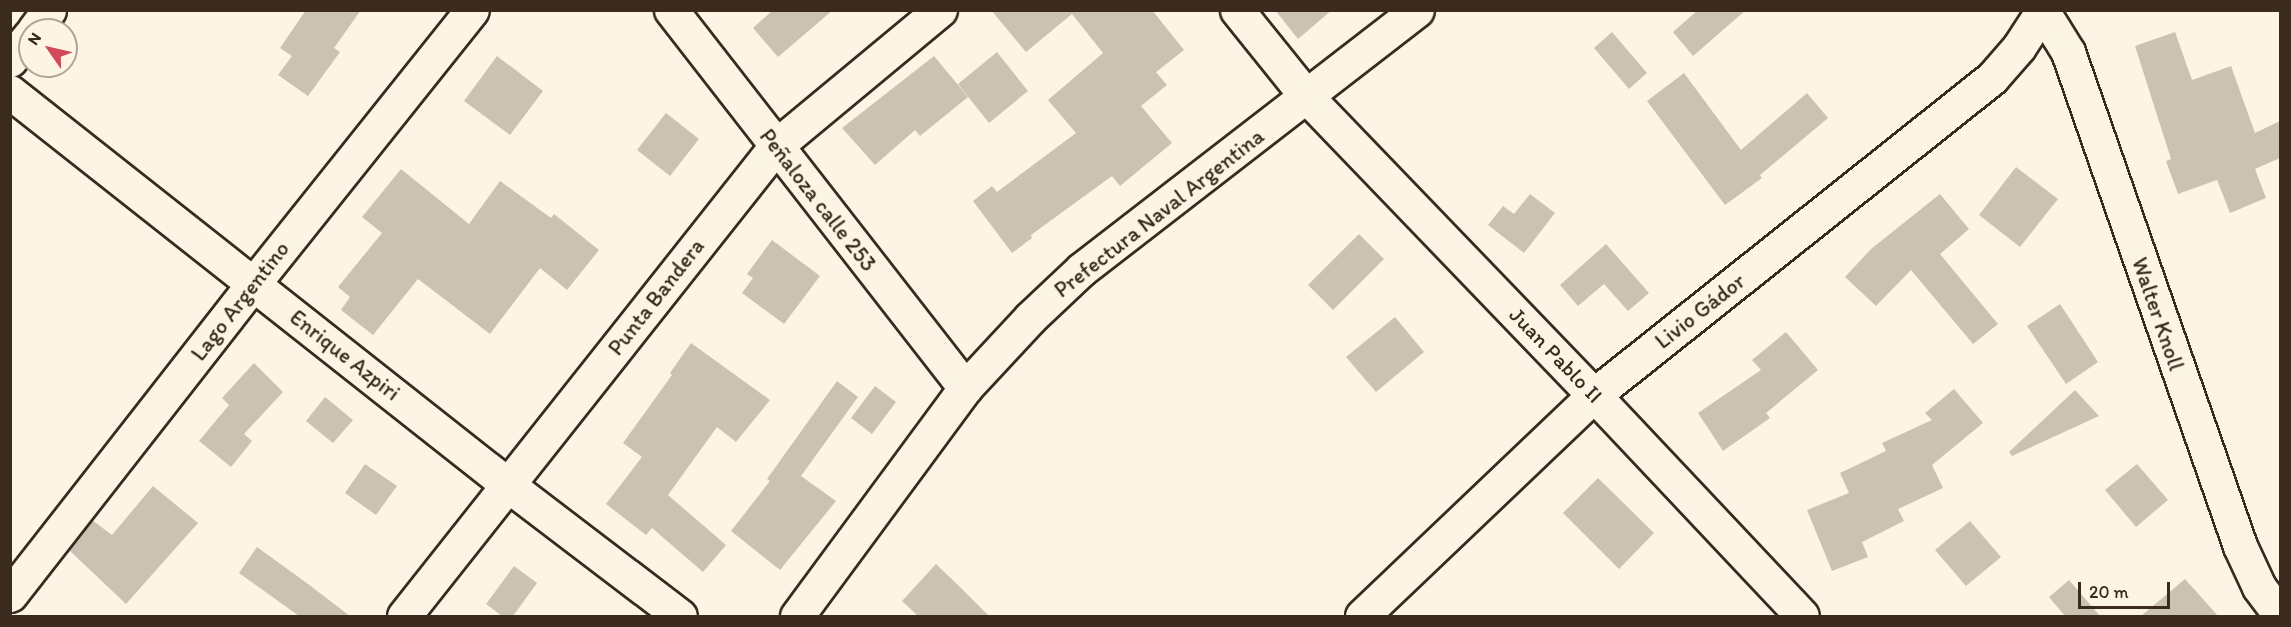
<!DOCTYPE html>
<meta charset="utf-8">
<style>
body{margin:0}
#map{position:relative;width:2291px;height:627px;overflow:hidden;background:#fcf5e5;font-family:Itim,sans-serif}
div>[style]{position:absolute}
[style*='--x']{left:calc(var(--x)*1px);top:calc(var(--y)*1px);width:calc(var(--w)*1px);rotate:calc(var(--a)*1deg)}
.building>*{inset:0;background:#ccc2b3}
.roads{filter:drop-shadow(2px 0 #3b2a1e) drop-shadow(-2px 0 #3b2a1e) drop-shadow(0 2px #3b2a1e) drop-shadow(0 -2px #3b2a1e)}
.minor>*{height:33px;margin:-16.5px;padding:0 16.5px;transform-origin:16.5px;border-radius:16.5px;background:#fcf5e5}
span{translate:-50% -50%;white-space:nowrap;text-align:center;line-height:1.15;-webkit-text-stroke:4.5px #fcf5e5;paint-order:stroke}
.street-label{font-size:22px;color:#3b2a1e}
.frame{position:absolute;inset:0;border:12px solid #3b2a1e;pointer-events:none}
.north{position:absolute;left:18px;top:18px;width:60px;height:60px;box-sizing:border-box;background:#fcf5e5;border:2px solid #afa495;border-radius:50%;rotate:304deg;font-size:16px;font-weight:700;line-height:24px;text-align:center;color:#3b2a1e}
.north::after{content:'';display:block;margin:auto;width:21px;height:27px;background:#d1495b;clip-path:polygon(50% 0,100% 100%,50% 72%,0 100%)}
.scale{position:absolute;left:2078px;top:582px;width:92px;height:27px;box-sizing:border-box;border:3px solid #3b2a1e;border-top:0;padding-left:8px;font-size:18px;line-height:21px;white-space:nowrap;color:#3b2a1e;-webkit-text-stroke:4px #fcf5e5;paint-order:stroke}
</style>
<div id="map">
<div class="building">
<i style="clip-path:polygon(306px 10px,361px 10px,334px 48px,340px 52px,308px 96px,278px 75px,292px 56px,280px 48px)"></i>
<i style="clip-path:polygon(773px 10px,833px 10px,778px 57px,753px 28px)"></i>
<i style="clip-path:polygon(991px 10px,1152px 10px,1184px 50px,1156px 72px,1167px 85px,1141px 106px,1172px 143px,1120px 186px,1112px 176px,1031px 235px,1032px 238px,1012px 253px,973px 201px,992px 186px,997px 192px,1076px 133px,1048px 100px,1103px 53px,1072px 14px,1026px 52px)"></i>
<i style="clip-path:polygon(1275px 10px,1332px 10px,1298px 39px)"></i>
<i style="clip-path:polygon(1698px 10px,1746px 10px,1693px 56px,1673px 32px)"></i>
<i style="clip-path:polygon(1612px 32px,1647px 73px,1629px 89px,1594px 48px)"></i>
<i style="clip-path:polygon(2175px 32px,2192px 80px,2231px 66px,2255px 133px,2280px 121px,2280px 158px,2255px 169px,2266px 198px,2230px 213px,2217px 180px,2178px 194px,2166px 161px,2171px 159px,2135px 46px)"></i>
<i style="clip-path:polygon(997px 52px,1028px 91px,989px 123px,958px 84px)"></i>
<i style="clip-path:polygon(497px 56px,543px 91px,510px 135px,464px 101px)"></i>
<i style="clip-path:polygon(934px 56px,968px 97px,920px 136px,915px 130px,875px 165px,842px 128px)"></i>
<i style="clip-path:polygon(1684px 73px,1741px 150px,1807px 93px,1828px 118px,1760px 175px,1762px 178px,1725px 205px,1647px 101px)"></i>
<i style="clip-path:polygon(666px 113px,699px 139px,670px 176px,637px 150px)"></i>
<i style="clip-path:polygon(2016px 167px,2058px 199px,2020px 247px,1979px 215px)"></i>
<i style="clip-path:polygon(401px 169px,469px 224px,500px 181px,551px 218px,554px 214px,599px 250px,567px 290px,540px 268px,490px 334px,418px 279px,373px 335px,341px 310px,350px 297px,338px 287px,382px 233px,362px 217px)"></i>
<i style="clip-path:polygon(1530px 194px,1555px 213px,1524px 253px,1488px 225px,1503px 206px,1514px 214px)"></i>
<i style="clip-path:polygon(1940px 194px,1969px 229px,1940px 254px,1998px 324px,1973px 344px,1911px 270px,1876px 306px,1845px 277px,1871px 249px)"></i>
<i style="clip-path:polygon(1359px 234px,1384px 259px,1333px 310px,1308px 285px)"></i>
<i style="clip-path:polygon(772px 240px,820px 276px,784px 324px,742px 293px,753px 278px,747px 274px)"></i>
<i style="clip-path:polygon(1606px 244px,1649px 293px,1628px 311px,1604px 284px,1578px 306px,1560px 285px)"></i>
<i style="clip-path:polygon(2060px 304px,2098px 362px,2066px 384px,2027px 326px)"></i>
<i style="clip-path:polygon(1395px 317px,1424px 352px,1376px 392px,1346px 357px)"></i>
<i style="clip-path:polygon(1786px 332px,1818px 370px,1766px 413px,1770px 418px,1723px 451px,1698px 413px,1761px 370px,1752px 360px)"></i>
<i style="clip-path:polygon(691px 343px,770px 400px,736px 442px,717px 427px,668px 495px,726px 545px,703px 572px,652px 528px,646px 535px,606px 504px,642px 457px,623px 443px,672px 375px,670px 373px)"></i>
<i style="clip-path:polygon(254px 363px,283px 392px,244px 434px,252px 441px,231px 467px,199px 441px,229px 405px,222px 398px)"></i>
<i style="clip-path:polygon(837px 381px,858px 397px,801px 476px,836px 501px,780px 570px,731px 531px,770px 481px,767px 479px)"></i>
<i style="clip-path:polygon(875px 386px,896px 402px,872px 434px,851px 418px)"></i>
<i style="clip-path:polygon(1954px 389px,1983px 423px,1932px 465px,1943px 488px,1898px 509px,1904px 521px,1862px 542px,1868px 557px,1832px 571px,1807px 510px,1849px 493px,1840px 473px,1886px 451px,1882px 443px,1932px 420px,1925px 413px)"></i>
<i style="clip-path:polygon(2075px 390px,2099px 416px,2012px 456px,2009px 452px)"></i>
<i style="clip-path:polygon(325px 397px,353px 420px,333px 443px,306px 421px)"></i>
<i style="clip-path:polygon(365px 464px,397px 486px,376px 515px,345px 493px)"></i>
<i style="clip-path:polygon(2137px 464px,2168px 500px,2136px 527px,2105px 490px)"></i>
<i style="clip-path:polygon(1598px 478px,1654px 533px,1619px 569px,1563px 513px)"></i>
<i style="clip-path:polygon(153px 486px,198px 523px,126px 604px,69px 550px,92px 520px,112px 535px)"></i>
<i style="clip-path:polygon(1970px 521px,2001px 557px,1966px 586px,1935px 550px)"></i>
<i style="clip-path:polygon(257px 547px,308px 584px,350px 616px,299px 616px,239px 573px)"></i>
<i style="clip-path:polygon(936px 564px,962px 589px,989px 616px,918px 616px,902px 601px)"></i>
<i style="clip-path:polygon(514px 566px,537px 583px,513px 616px,502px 616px,486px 604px)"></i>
<i style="clip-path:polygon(2185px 579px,2218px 616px,2141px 616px)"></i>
<i style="clip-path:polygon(2069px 580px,2100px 616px,2065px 616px,2049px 597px)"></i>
</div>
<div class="roads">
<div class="minor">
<i style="--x:671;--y:10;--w:479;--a:52.1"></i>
<i style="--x:1237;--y:10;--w:112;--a:51.2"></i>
<i style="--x:1307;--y:97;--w:414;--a:46.1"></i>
<i style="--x:1594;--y:395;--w:303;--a:46.7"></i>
<i style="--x:2042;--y:10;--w:49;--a:58.2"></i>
<i style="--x:2068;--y:52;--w:523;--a:70.8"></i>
<i style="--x:2240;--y:546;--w:45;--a:65.1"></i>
<i style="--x:2259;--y:587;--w:35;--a:53"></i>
<i style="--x:34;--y:30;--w:25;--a:-53"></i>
<i style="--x:10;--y:60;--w:32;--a:-51"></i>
<i style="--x:10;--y:92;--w:634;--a:38.28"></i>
<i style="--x:508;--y:485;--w:216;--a:37.3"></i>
<i style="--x:10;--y:595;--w:396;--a:-52"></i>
<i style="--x:254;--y:283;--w:349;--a:-51.4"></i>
<i style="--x:404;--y:616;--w:599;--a:-51.64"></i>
<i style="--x:776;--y:146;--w:213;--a:-39.7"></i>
<i style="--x:797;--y:616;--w:283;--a:-53.6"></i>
<i style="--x:965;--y:388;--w:96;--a:-47.1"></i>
<i style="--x:1030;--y:318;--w:71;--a:-43.3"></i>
<i style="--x:1082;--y:269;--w:423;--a:-37.7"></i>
<i style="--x:1362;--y:616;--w:320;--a:-43.6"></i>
<i style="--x:1594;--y:395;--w:509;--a:-38.54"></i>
<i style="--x:1992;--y:78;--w:41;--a:-48.9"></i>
<i style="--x:2019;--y:47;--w:40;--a:-57.1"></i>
</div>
</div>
<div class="street-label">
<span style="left:818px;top:200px;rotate:52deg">Peñaloza calle 253</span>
<span style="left:1159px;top:213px;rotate:-38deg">Prefectura Naval Argentina</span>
<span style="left:656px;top:297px;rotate:-52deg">Punta Bandera</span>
<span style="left:240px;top:301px;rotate:-52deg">Lago Argentino</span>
<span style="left:1700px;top:311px;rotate:-38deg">Livio Gádor</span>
<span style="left:2158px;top:314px;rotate:71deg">Walter Knoll</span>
<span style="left:345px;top:355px;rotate:38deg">Enrique Azpiri</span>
<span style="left:1556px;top:355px;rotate:46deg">Juan Pablo II</span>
</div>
<div class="frame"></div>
<div class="north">N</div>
<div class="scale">20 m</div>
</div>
